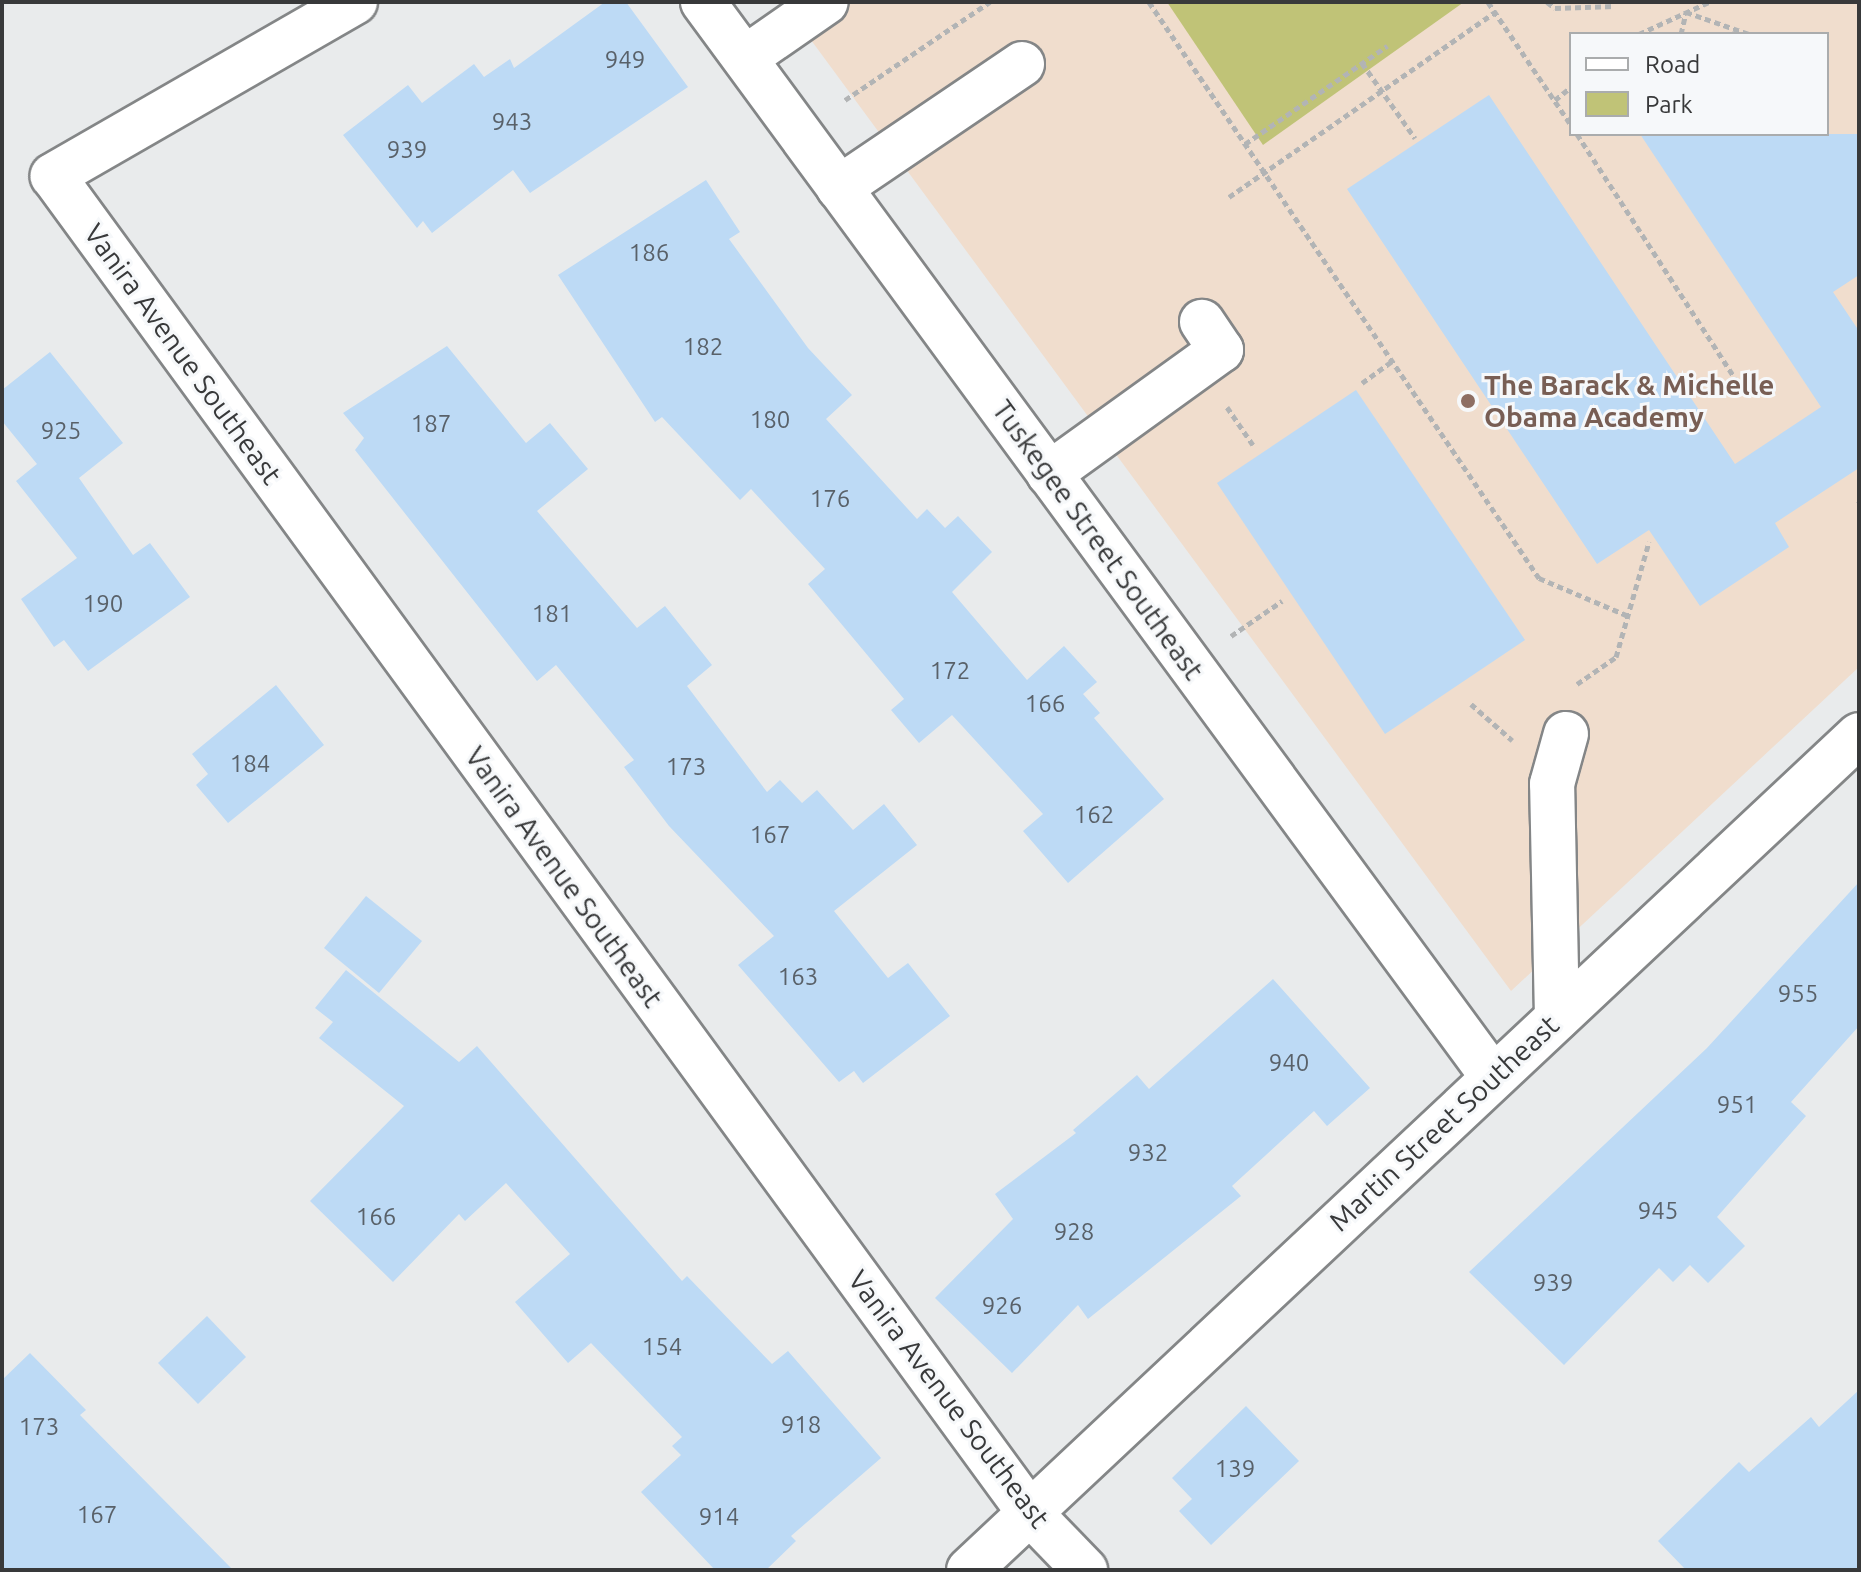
<!DOCTYPE html>
<style>
body{margin:0}
#map{position:relative;width:1861px;height:1572px;overflow:hidden;background:#e9ebec;font-family:Ubuntu,sans-serif}
div>[style]{position:absolute}
[style*='--x']{left:calc(var(--x)*1px);top:calc(var(--y)*1px);width:calc(var(--w)*1px);rotate:calc(var(--a)*1deg)}
.education>*{inset:0;background:#f0ddcd}
.green>*{inset:0;background:#c0c377}
.building>*{inset:0;background:#bddaf5}
.path>*{height:5px;margin-top:-2.5px;transform-origin:0;background:repeating-linear-gradient(90deg,#b2b4b5 0 6px,transparent 0 10px)}
.roads{filter:drop-shadow(2px 0 #848687) drop-shadow(-2px 0 #848687) drop-shadow(0 2px #848687) drop-shadow(0 -2px #848687)}
.minor>*{height:44px;margin:-22px;padding:0 22px;transform-origin:22px;border-radius:22px;background:#fff}
.dots>*{width:22px;height:22px;translate:-50% -50%;box-sizing:border-box;border:4px solid #f6f8fa;border-radius:50%}
span{translate:-50% -50%;white-space:nowrap;text-align:center;line-height:1.15;-webkit-text-stroke:6px #f6f8fa;paint-order:stroke}
.number-label{font-size:24px;color:#596169}
.number-label span{-webkit-text-stroke-width:0}
.street-label{font-size:28px;color:#38393a}
.education-label{font-size:28px;color:#785e54;font-weight:700}
.left{translate:0 -50%;text-align:left}
.frame{position:absolute;inset:0;border:4px solid #38393a;pointer-events:none}
.legend{position:absolute;left:1569px;top:32px;width:260px;height:104px;box-sizing:border-box;background:#f6f8fa;border:2px solid #aaacad;margin:0;padding:10px 14px;list-style:none;font-size:24px;color:#38393a}
.legend li{display:flex;align-items:center;gap:16px;height:40px}
.legend b{width:40px;border:2px solid #aaacad}
</style>
<div id="map">
<div class="education">
<i style="clip-path:polygon(evenodd,783px 2px,1859px 2px,1859px 667px,1511px 991px,783px 2px,1571px 34px,1827px 34px,1827px 134px,1571px 134px,1571px 34px)"></i>
</div>
<div class="green">
<i style="clip-path:polygon(1167px 2px,1464px 2px,1263px 145px)"></i>
</div>
<div class="building">
<i style="clip-path:polygon(605px 2px,626px 2px,688px 87px,530px 193px,513px 170px,432px 233px,423px 221px,417px 228px,343px 135px,408px 85px,422px 103px,474px 64px,484px 77px,510px 59px,514px 68px)"></i>
<i style="clip-path:polygon(1489px 95px,1735px 464px,1821px 407px,1640px 134px,1859px 134px,1859px 275px,1833px 292px,1859px 331px,1859px 468px,1775px 523px,1789px 547px,1700px 606px,1649px 530px,1597px 564px,1347px 189px)"></i>
<i style="clip-path:polygon(706px 180px,740px 232px,729px 239px,808px 348px,852px 395px,826px 419px,917px 519px,927px 509px,945px 528px,958px 516px,992px 552px,952px 592px,1027px 680px,1064px 646px,1097px 682px,1083px 694px,1100px 713px,1094px 718px,1164px 799px,1068px 883px,1023px 831px,1043px 814px,952px 715px,919px 743px,891px 710px,904px 699px,808px 584px,825px 569px,751px 489px,740px 500px,662px 417px,655px 422px,558px 275px)"></i>
<i style="clip-path:polygon(447px 346px,526px 443px,550px 423px,588px 469px,537px 511px,637px 628px,665px 606px,712px 665px,687px 686px,767px 792px,780px 780px,802px 803px,817px 790px,853px 830px,884px 804px,917px 845px,834px 911px,888px 978px,908px 963px,950px 1016px,863px 1083px,854px 1071px,839px 1082px,738px 965px,774px 936px,669px 826px,624px 767px,634px 760px,556px 665px,537px 681px,355px 450px,364px 438px,343px 413px)"></i>
<i style="clip-path:polygon(50px 352px,123px 443px,79px 478px,133px 555px,150px 543px,190px 597px,88px 671px,64px 640px,54px 647px,21px 599px,77px 558px,16px 481px,37px 464px,2px 421px,2px 390px)"></i>
<i style="clip-path:polygon(1356px 390px,1525px 640px,1385px 734px,1217px 483px)"></i>
<i style="clip-path:polygon(276px 685px,324px 745px,228px 823px,196px 785px,208px 774px,192px 754px)"></i>
<i style="clip-path:polygon(1859px 882px,1859px 1026px,1791px 1102px,1806px 1116px,1717px 1217px,1745px 1246px,1708px 1283px,1690px 1265px,1673px 1282px,1659px 1268px,1564px 1365px,1469px 1272px,1707px 1048px)"></i>
<i style="clip-path:polygon(366px 896px,422px 941px,379px 993px,324px 948px)"></i>
<i style="clip-path:polygon(346px 970px,459px 1062px,477px 1046px,682px 1281px,687px 1276px,772px 1364px,788px 1351px,881px 1458px,791px 1536px,796px 1541px,766px 1570px,715px 1570px,641px 1492px,681px 1455px,672px 1446px,682px 1437px,591px 1343px,568px 1363px,515px 1302px,570px 1254px,506px 1183px,465px 1221px,459px 1214px,393px 1282px,310px 1201px,404px 1106px,319px 1038px,333px 1022px,315px 1008px)"></i>
<i style="clip-path:polygon(1273px 979px,1370px 1088px,1327px 1126px,1314px 1111px,1232px 1186px,1241px 1196px,1088px 1319px,1078px 1305px,1012px 1373px,935px 1298px,1013px 1219px,995px 1194px,1076px 1133px,1073px 1130px,1137px 1075px,1149px 1089px)"></i>
<i style="clip-path:polygon(207px 1316px,246px 1357px,198px 1404px,158px 1363px)"></i>
<i style="clip-path:polygon(30px 1353px,86px 1410px,80px 1415px,233px 1570px,2px 1570px,2px 1380px)"></i>
<i style="clip-path:polygon(1859px 1390px,1859px 1570px,1686px 1570px,1658px 1541px,1739px 1462px,1749px 1472px,1811px 1417px,1819px 1427px)"></i>
<i style="clip-path:polygon(1246px 1406px,1299px 1461px,1211px 1545px,1179px 1511px,1192px 1499px,1172px 1478px)"></i>
</div>
<div class="path">
<i style="--x:1149;--y:2;--w:696;--a:55.9"></i>
<i style="--x:1539;--y:578;--w:95;--a:23"></i>
<i style="--x:1488;--y:2;--w:148;--a:56"></i>
<i style="--x:1547;--y:2;--w:10;--a:37"></i>
<i style="--x:1555;--y:8;--w:60;--a:-1.9"></i>
<i style="--x:1639;--y:34;--w:77;--a:-24.6"></i>
<i style="--x:1681;--y:34;--w:23;--a:-77"></i>
<i style="--x:1686;--y:12;--w:67;--a:19.2"></i>
<i style="--x:1362;--y:63;--w:92;--a:54.8"></i>
<i style="--x:845;--y:100;--w:175;--a:-34.1"></i>
<i style="--x:1555;--y:100;--w:21;--a:-39"></i>
<i style="--x:1577;--y:134;--w:291;--a:57.1"></i>
<i style="--x:1245;--y:144;--w:173;--a:-34.6"></i>
<i style="--x:1229;--y:197;--w:324;--a:-34.8"></i>
<i style="--x:1362;--y:383;--w:37;--a:-36"></i>
<i style="--x:1227;--y:407;--w:46;--a:55.6"></i>
<i style="--x:1858;--y:504;--w:1;--a:-45"></i>
<i style="--x:1231;--y:636;--w:62;--a:-34.5"></i>
<i style="--x:1577;--y:684;--w:47;--a:-34.7"></i>
<i style="--x:1616;--y:657;--w:120;--a:-74"></i>
<i style="--x:1471;--y:704;--w:55;--a:41.3"></i>
</div>
<div class="roads">
<div class="minor">
<i style="--x:355;--y:2;--w:349;--a:150.1"></i>
<i style="--x:53;--y:176;--w:1655;--a:53.85"></i>
<i style="--x:1029;--y:1512;--w:81;--a:46"></i>
<i style="--x:703;--y:2;--w:1334;--a:53.69"></i>
<i style="--x:745;--y:58;--w:98;--a:-34.7"></i>
<i style="--x:839;--y:188;--w:221;--a:-34.1"></i>
<i style="--x:1049;--y:474;--w:212;--a:-35.8"></i>
<i style="--x:1221;--y:350;--w:34;--a:-124"></i>
<i style="--x:1557;--y:1018;--w:234;--a:-91.2"></i>
<i style="--x:1552;--y:784;--w:52;--a:-74.4"></i>
<i style="--x:969;--y:1570;--w:1220;--a:-43.17"></i>
</div>
</div>
<div class="dots">
<i style="left:1468px;top:401px;background:#8d6e63"></i>
</div>
<div class="number-label">
<span style="left:625px;top:60px">949</span>
<span style="left:512px;top:122px">943</span>
<span style="left:407px;top:150px">939</span>
<span style="left:649px;top:253px">186</span>
<span style="left:703px;top:347px">182</span>
<span style="left:770px;top:420px">180</span>
<span style="left:431px;top:424px">187</span>
<span style="left:61px;top:431px">925</span>
<span style="left:830px;top:499px">176</span>
<span style="left:103px;top:604px">190</span>
<span style="left:552px;top:614px">181</span>
<span style="left:950px;top:671px">172</span>
<span style="left:1045px;top:704px">166</span>
<span style="left:250px;top:764px">184</span>
<span style="left:686px;top:767px">173</span>
<span style="left:1094px;top:815px">162</span>
<span style="left:770px;top:835px">167</span>
<span style="left:798px;top:977px">163</span>
<span style="left:1798px;top:994px">955</span>
<span style="left:1289px;top:1063px">940</span>
<span style="left:1737px;top:1105px">951</span>
<span style="left:1148px;top:1153px">932</span>
<span style="left:1658px;top:1211px">945</span>
<span style="left:376px;top:1217px">166</span>
<span style="left:1074px;top:1232px">928</span>
<span style="left:1553px;top:1283px">939</span>
<span style="left:1002px;top:1306px">926</span>
<span style="left:662px;top:1347px">154</span>
<span style="left:801px;top:1425px">918</span>
<span style="left:39px;top:1427px">173</span>
<span style="left:1235px;top:1469px">139</span>
<span style="left:97px;top:1515px">167</span>
<span style="left:719px;top:1517px">914</span>
</div>
<div class="street-label">
<span style="left:183px;top:354px;rotate:54deg">Vanira Avenue Southeast</span>
<span style="left:1098px;top:540px;rotate:54deg">Tuskegee Street Southeast</span>
<span style="left:564px;top:877px;rotate:54deg">Vanira Avenue Southeast</span>
<span style="left:1444px;top:1123px;rotate:-43deg">Martin Street Southeast</span>
<span style="left:949px;top:1399px;rotate:53deg">Vanira Avenue Southeast</span>
</div>
<div class="education-label">
<span class="left" style="left:1484px;top:401px">The Barack &amp; Michelle<br>Obama Academy</span>
</div>
<div class="frame"></div>
<ul class="legend">
<li><b style="height:10px;background:#fff"></b>Road</li>
<li><b style="height:22px;background:#c0c377"></b>Park</li>
</ul>
</div>
